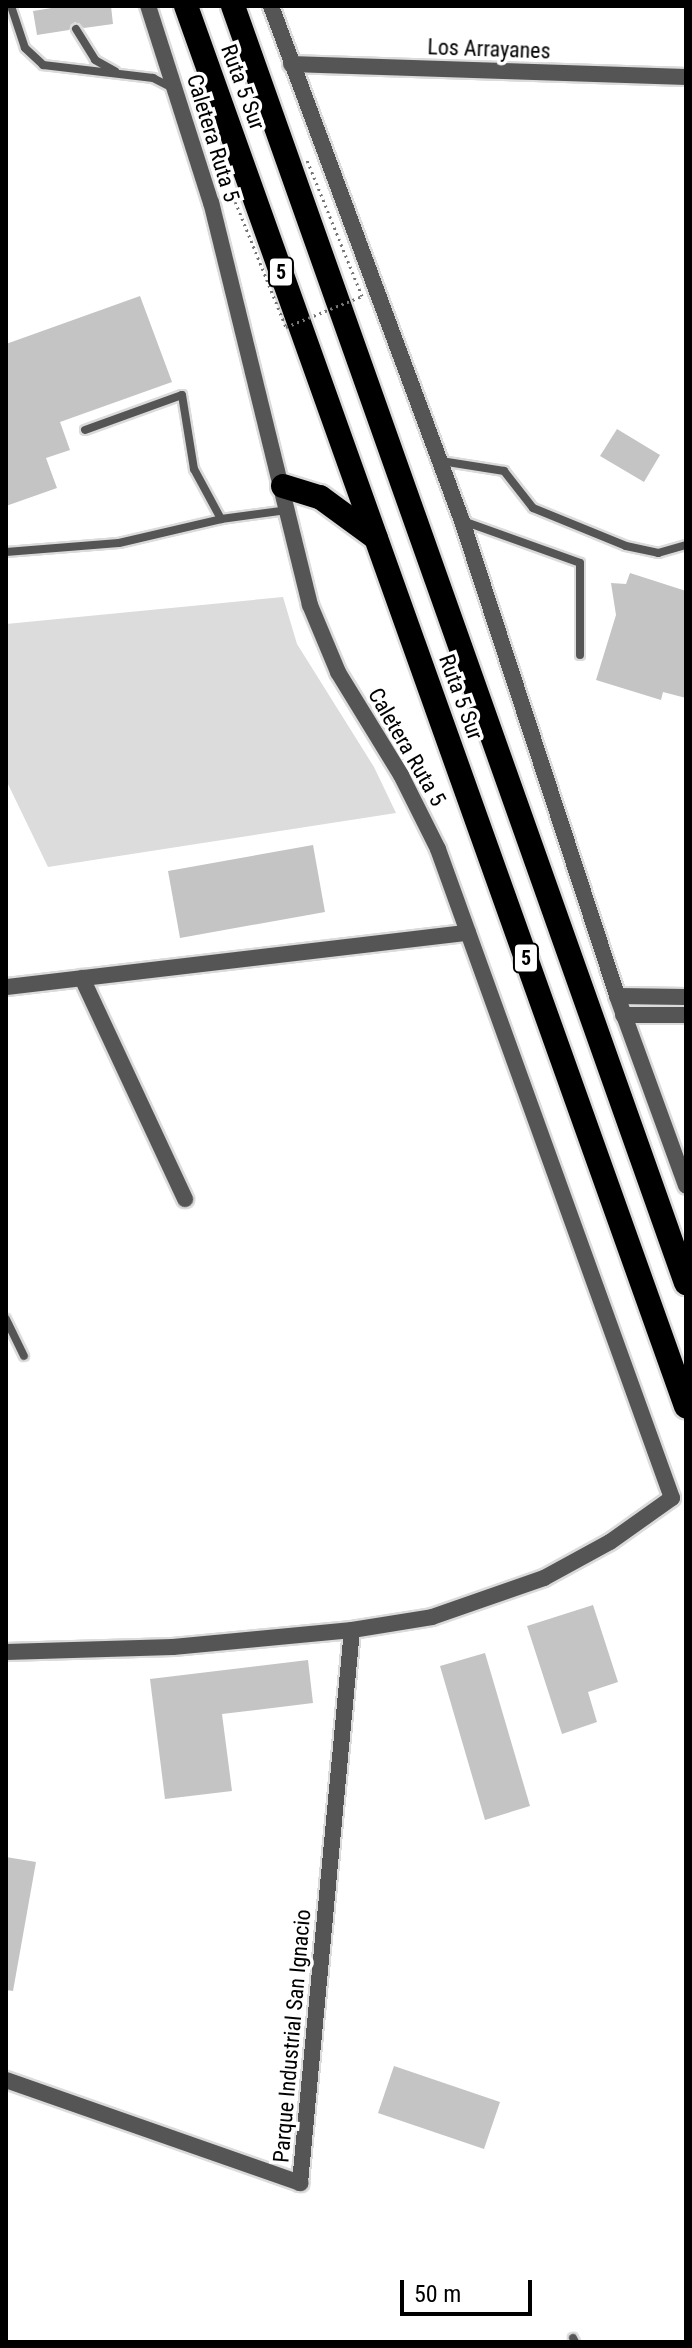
<!DOCTYPE html>
<style>
body{margin:0}
#map{position:relative;width:692px;height:2348px;overflow:hidden;background:#fff;font-family:"Roboto Condensed",sans-serif}
div>[style]{position:absolute}
[style*='--x']{left:calc(var(--x)*1px);top:calc(var(--y)*1px);width:calc(var(--w)*1px);rotate:calc(var(--a)*1deg)}
.green>*{inset:0;background:#dcdcdc}
.building>*{inset:0;background:#c4c4c4}
.roads{filter:drop-shadow(2px 0 #dbdbdb) drop-shadow(-2px 0 #dbdbdb) drop-shadow(0 2px #dbdbdb) drop-shadow(0 -2px #dbdbdb)}
.service>*{height:8px;margin:-4px;padding:0 4px;transform-origin:4px;border-radius:4px;background:#555}
.minor>*{height:16px;margin:-8px;padding:0 8px;transform-origin:8px;border-radius:8px;background:#555}
.motorway>*{height:24px;margin:-12px;padding:0 12px;transform-origin:12px;border-radius:12px;background:#000}
.path-bridge>*{height:3px;margin-top:-1.5px;transform-origin:0;background:repeating-linear-gradient(90deg,#777 0 2px,transparent 0 6px)}
span{translate:-50% -50%;white-space:nowrap;text-align:center;line-height:1.15;-webkit-text-stroke:7px #fff;paint-order:stroke}
.shield-label span{padding:2px 6px;background:#fff;border:2px solid;border-radius:6px;-webkit-text-stroke-width:0}
.shield-label{font-size:20px;color:#000;font-weight:700}
.street-label{font-size:22px;color:#000}
.frame{position:absolute;inset:0;border:8px solid #000;pointer-events:none}
.scale{position:absolute;left:400px;top:2280px;width:132px;height:36px;box-sizing:border-box;border:4px solid #000;border-top:0;padding-left:10px;font-size:24px;line-height:28px;white-space:nowrap;color:#000;-webkit-text-stroke:6px #fff;paint-order:stroke}
</style>
<div id="map">
<div class="green">
<i style="clip-path:polygon(283px 597px,297px 644px,374px 767px,396px 813px,48px 867px,6px 780px,6px 624px)"></i>
</div>
<div class="building">
<i style="clip-path:polygon(64px 6px,111px 6px,113px 24px,84px 28px,75px 22px,69px 30px,37px 35px,33px 11px)"></i>
<i style="clip-path:polygon(140px 296px,172px 382px,60px 422px,70px 450px,46px 458px,57px 488px,6px 506px,6px 344px)"></i>
<i style="clip-path:polygon(617px 429px,660px 455px,644px 482px,600px 456px)"></i>
<i style="clip-path:polygon(630px 573px,686px 591px,686px 698px,663px 692px,661px 700px,596px 680px,616px 615px,611px 583px,626px 584px)"></i>
<i style="clip-path:polygon(313px 845px,325px 912px,180px 938px,168px 871px)"></i>
<i style="clip-path:polygon(593px 1605px,618px 1682px,588px 1692px,597px 1722px,562px 1734px,527px 1626px)"></i>
<i style="clip-path:polygon(485px 1653px,530px 1806px,485px 1820px,440px 1666px)"></i>
<i style="clip-path:polygon(308px 1660px,313px 1703px,222px 1714px,232px 1791px,165px 1799px,150px 1679px)"></i>
<i style="clip-path:polygon(6px 1857px,36px 1862px,13px 1991px,6px 1990px)"></i>
<i style="clip-path:polygon(394px 2066px,500px 2102px,484px 2149px,378px 2113px)"></i>
</div>
<div class="roads">
<div class="service">
<i style="--x:11;--y:6;--w:44;--a:71.6"></i>
<i style="--x:25;--y:48;--w:25;--a:43"></i>
<i style="--x:43;--y:65;--w:111;--a:6.7"></i>
<i style="--x:153;--y:78;--w:22;--a:27"></i>
<i style="--x:76;--y:29;--w:36;--a:58"></i>
<i style="--x:95;--y:60;--w:23;--a:29"></i>
<i style="--x:85;--y:430;--w:103;--a:-19.8"></i>
<i style="--x:182;--y:395;--w:75;--a:80.8"></i>
<i style="--x:194;--y:469;--w:57;--a:61.6"></i>
<i style="--x:441;--y:461;--w:64;--a:9"></i>
<i style="--x:504;--y:471;--w:47;--a:51.9"></i>
<i style="--x:533;--y:508;--w:100;--a:22.2"></i>
<i style="--x:626;--y:546;--w:33;--a:12"></i>
<i style="--x:658;--y:553;--w:29;--a:-16"></i>
<i style="--x:463;--y:521;--w:124;--a:19.7"></i>
<i style="--x:580;--y:563;--w:92;--a:90"></i>
<i style="--x:6;--y:552;--w:113;--a:-4.6"></i>
<i style="--x:119;--y:543;--w:105;--a:-13.2"></i>
<i style="--x:221;--y:519;--w:68;--a:-7.7"></i>
<i style="--x:6;--y:1319;--w:41;--a:64.1"></i>
<i style="--x:573;--y:2338;--w:4;--a:63"></i>
</div>
<div class="minor">
<i style="--x:271;--y:6;--w:549;--a:69.65"></i>
<i style="--x:462;--y:521;--w:500;--a:71.9"></i>
<i style="--x:617;--y:996;--w:202;--a:70"></i>
<i style="--x:291;--y:64;--w:395;--a:1.9"></i>
<i style="--x:82;--y:978;--w:244;--a:65"></i>
<i style="--x:6;--y:987;--w:465;--a:-6.7"></i>
<i style="--x:617;--y:996;--w:69;--a:0.8"></i>
<i style="--x:623;--y:1015;--w:63;--a:0"></i>
<i style="--x:6;--y:1652;--w:167;--a:-1.7"></i>
<i style="--x:173;--y:1647;--w:180;--a:-5.4"></i>
<i style="--x:352;--y:1630;--w:81;--a:-9.2"></i>
<i style="--x:432;--y:1617;--w:119;--a:-19.2"></i>
<i style="--x:544;--y:1578;--w:75;--a:-28.6"></i>
<i style="--x:610;--y:1542;--w:76;--a:-35.4"></i>
<i style="--x:672;--y:1498;--w:690;--a:-109.83"></i>
<i style="--x:438;--y:849;--w:83;--a:-116.6"></i>
<i style="--x:401;--y:775;--w:121;--a:-121.5"></i>
<i style="--x:338;--y:672;--w:73;--a:-112.7"></i>
<i style="--x:310;--y:605;--w:414;--a:-103.8"></i>
<i style="--x:211;--y:203;--w:207;--a:-107.7"></i>
<i style="--x:6;--y:2080;--w:312;--a:19.3"></i>
<i style="--x:300;--y:2183;--w:555;--a:-84.63"></i>
</div>
<div class="motorway">
<i style="--x:186;--y:6;--w:1487;--a:70.35"></i>
<i style="--x:233;--y:6;--w:1355;--a:70.47"></i>
<i style="--x:283;--y:486;--w:39;--a:17"></i>
<i style="--x:320;--y:497;--w:69;--a:36.2"></i>
</div>
</div>
<div class="path-bridge">
<i style="--x:233;--y:196;--w:141;--a:68"></i>
<i style="--x:286;--y:327;--w:82;--a:-22.2"></i>
<i style="--x:362;--y:296;--w:147;--a:-112"></i>
</div>
<div class="shield-label">
<span style="left:281px;top:272px">5</span>
<span style="left:526px;top:958px">5</span>
</div>
<div class="street-label">
<span style="left:489px;top:49px;rotate:2deg">Los Arrayanes</span>
<span style="left:243px;top:87px;rotate:70deg">Ruta 5 Sur</span>
<span style="left:213px;top:138px;rotate:73deg">Caletera Ruta 5</span>
<span style="left:461px;top:697px;rotate:70deg">Ruta 5 Sur</span>
<span style="left:407px;top:747px;rotate:60deg">Caletera Ruta 5</span>
<span style="left:292px;top:2036px;rotate:-85deg">Parque Industrial San Ignacio</span>
</div>
<div class="frame"></div>
<div class="scale">50 m</div>
</div>
